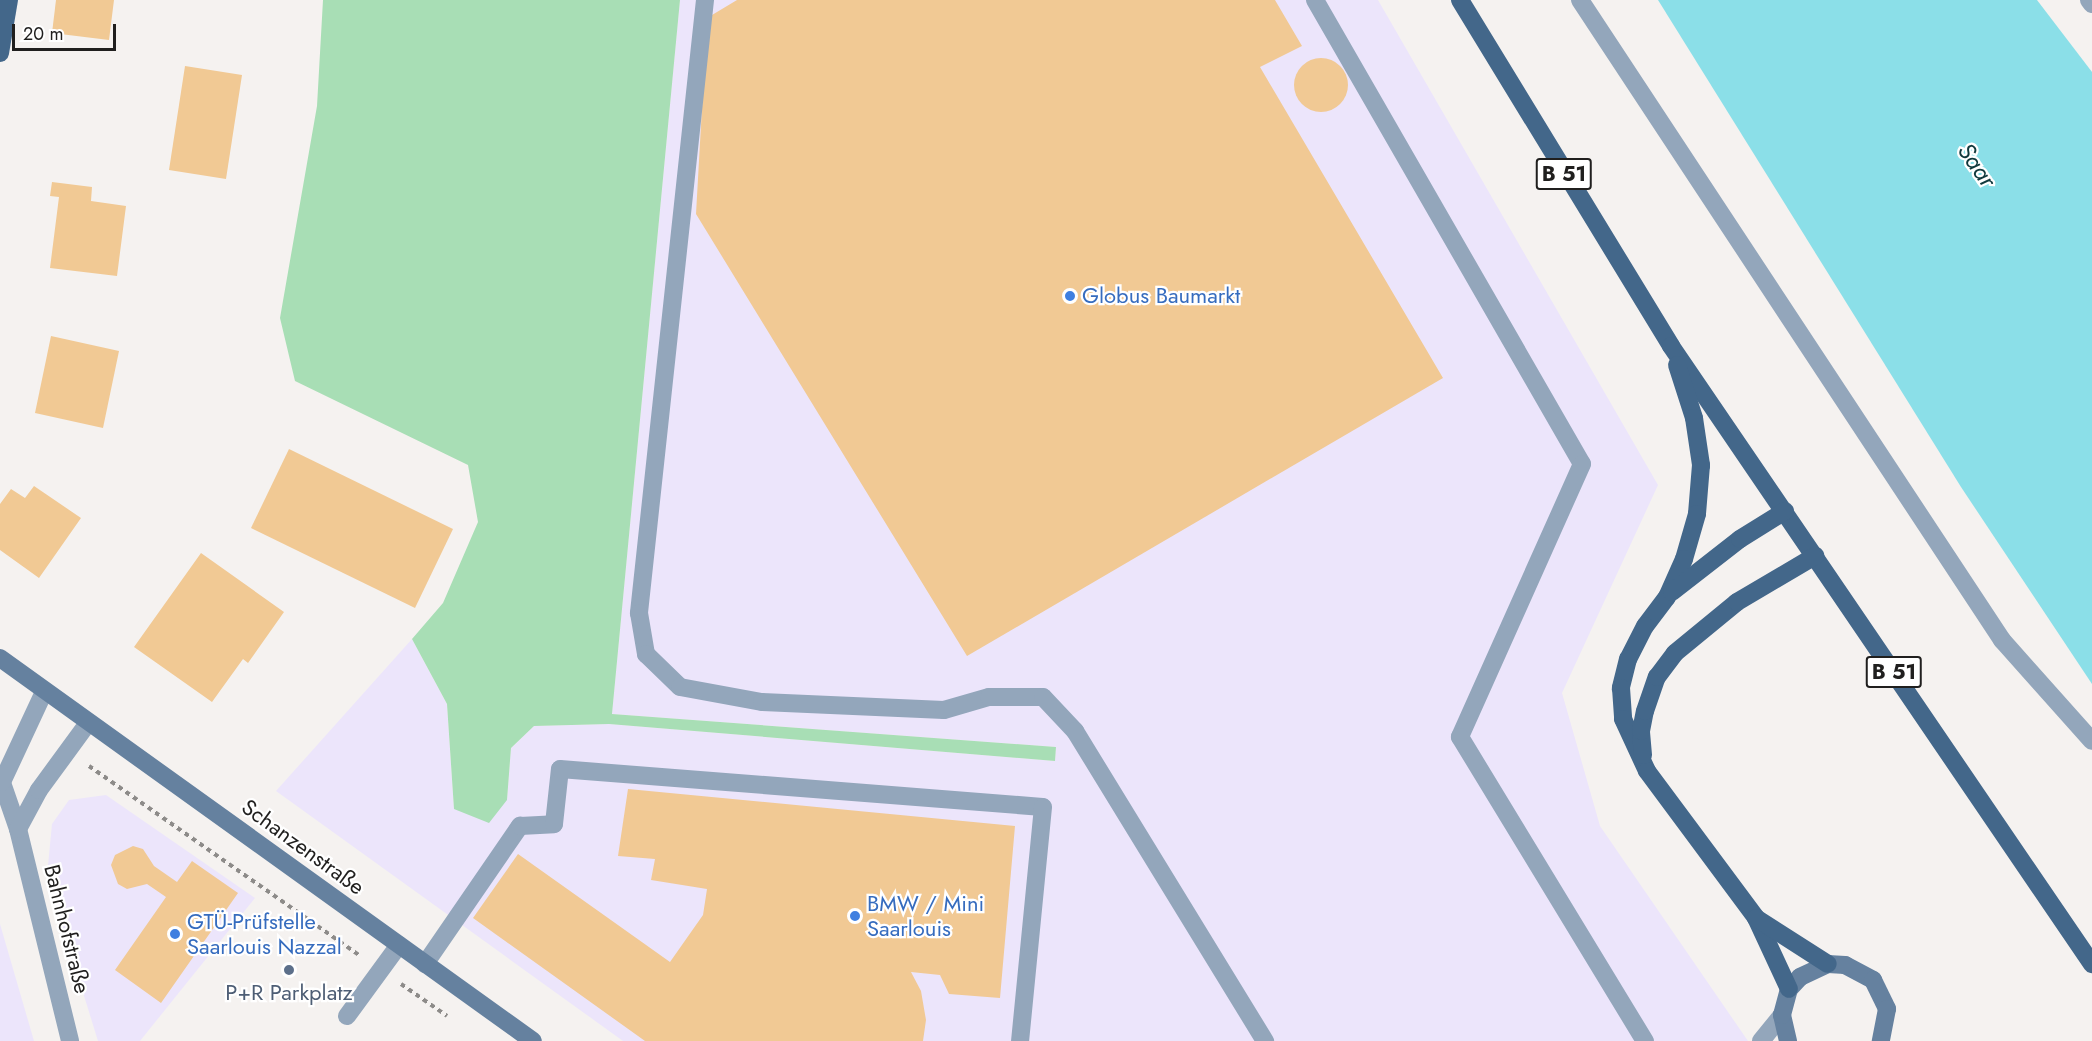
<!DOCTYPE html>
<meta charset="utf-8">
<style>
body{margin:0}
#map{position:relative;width:2092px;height:1041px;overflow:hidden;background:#f5f2f0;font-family:Jost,sans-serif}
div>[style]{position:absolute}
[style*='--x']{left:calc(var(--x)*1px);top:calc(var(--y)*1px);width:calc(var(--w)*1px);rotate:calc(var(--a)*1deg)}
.commercial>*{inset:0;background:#ece5fb}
.green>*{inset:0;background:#a8deb5}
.water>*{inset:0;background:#8bdfe8}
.building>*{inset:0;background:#f1c994}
.round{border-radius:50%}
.path>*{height:4px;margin-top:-2px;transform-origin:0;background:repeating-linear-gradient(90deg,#8d8b89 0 4.5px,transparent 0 9px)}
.lane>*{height:18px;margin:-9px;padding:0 9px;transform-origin:9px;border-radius:9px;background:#93a6bb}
.street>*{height:18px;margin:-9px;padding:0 9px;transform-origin:9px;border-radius:9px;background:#93a6bb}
.secondary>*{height:18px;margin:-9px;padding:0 9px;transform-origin:9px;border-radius:9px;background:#65819f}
.primary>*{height:18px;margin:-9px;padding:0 9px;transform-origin:9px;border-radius:9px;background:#43678a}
.dots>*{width:16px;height:16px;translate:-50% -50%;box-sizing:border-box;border:3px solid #fff;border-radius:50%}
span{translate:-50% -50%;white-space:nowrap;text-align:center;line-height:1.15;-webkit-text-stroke:4.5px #fff;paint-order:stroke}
.shield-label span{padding:2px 4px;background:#fff;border:2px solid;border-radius:4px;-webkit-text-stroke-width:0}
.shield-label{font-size:21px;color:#201f1e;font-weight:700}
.shop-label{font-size:22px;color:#366cbe}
.left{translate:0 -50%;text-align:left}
.street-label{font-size:22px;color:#201f1e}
.service-label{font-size:22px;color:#4e5e75}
.water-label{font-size:24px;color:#10393d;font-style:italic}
.scale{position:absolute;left:12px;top:24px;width:104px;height:27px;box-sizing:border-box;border:3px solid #201f1e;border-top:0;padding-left:8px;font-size:18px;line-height:21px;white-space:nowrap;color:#201f1e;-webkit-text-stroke:4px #fff;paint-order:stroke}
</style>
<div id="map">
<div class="commercial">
<i style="clip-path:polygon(680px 0,1378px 0,1658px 485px,1562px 693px,1600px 826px,1748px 1041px,623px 1041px,276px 791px,412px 639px,447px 704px,454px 809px,507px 800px,511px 748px,534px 726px,609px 724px,1055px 761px,1056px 747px,612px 714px)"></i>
<i style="clip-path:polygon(106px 795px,255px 898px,140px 1041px,98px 1041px,47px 876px,52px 824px,69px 800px)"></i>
<i style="clip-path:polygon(0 924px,34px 1041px,0 1041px)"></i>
</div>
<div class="green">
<i style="clip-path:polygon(323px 0,680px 0,612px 714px,1056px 747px,1055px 761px,609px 724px,534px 726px,511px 748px,507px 800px,489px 823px,454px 809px,447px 704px,412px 639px,443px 603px,478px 522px,468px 465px,295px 381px,280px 318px,317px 106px)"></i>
</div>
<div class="water">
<i style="clip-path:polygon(1658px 0,2037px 0,2092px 72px,2092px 684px,1961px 487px)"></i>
</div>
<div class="building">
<i style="clip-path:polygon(56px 0,114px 0,109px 40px,52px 33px)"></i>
<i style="clip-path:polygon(737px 0,1275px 0,1302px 46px,1260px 67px,1443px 378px,967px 656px,696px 214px,707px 18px)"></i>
<i class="round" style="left:1294px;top:58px;width:54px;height:54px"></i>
<i style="clip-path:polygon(185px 66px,242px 75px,226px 179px,169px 170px)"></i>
<i style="clip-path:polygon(52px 182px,92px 187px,91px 201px,126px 206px,117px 276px,50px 268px,59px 197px,50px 196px)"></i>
<i style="clip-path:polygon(51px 336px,119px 351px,103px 428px,35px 413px)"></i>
<i style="clip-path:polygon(289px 449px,453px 529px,415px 608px,251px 528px)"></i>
<i style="clip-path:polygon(34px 486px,81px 518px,39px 578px,0 550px,0 504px,11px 489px,25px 498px)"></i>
<i style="clip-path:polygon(201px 553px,284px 612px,248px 663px,243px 659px,212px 702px,134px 647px)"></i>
<i style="clip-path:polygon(628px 789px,1015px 826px,1000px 998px,949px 994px,940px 975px,911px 972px,921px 991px,926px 1020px,923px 1041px,645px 1041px,473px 918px,518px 854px,670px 962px,703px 915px,707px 889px,651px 880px,655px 859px,618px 856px)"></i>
<i style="clip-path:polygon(133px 846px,143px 849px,154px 866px,177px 882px,192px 861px,238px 893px,161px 1003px,115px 970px,166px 897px,147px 884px,127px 889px,118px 884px,111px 865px,115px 855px)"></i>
</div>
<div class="path">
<i style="--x:89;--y:766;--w:331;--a:35"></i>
<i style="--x:401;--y:984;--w:56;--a:34.8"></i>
</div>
<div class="lane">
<i style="--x:705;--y:0;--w:617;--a:96.15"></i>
<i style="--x:639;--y:613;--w:42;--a:80.3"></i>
<i style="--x:646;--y:654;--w:47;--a:44.1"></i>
<i style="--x:680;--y:687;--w:83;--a:10.4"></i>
<i style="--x:762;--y:702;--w:182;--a:2.5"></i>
<i style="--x:944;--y:710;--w:47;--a:-16.1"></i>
<i style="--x:989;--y:697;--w:54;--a:0"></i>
<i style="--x:1043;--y:697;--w:47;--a:46.7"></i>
<i style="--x:1075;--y:731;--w:364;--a:58.5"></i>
<i style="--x:1315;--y:0;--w:535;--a:60.08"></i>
<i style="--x:1582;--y:464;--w:299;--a:114.1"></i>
<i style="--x:1460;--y:737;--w:356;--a:58.7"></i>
<i style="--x:1580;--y:0;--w:767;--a:56.6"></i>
<i style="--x:2002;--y:640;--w:135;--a:48.3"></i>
<i style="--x:2089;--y:0;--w:5;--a:53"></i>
<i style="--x:425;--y:964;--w:168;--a:-55.5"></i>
<i style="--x:520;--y:826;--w:34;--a:-3"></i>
<i style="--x:554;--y:824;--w:55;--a:-83.8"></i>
<i style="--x:560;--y:769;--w:484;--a:4.5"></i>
<i style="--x:1043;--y:807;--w:235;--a:95.6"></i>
<i style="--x:347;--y:1016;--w:88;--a:-53.8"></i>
<i style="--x:1761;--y:1041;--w:33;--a:-51"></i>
</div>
<div class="street">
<i style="--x:0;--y:777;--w:55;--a:70.9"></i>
<i style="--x:18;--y:829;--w:218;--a:76.2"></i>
<i style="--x:2;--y:782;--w:99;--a:-65"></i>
<i style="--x:18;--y:829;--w:44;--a:-61.7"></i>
<i style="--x:39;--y:790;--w:83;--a:-53.8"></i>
</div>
<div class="secondary">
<i style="--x:0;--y:658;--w:656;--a:35.7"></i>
<i style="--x:1788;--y:1041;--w:27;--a:-103"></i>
<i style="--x:1782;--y:1015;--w:27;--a:-75"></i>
<i style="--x:1789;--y:989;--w:16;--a:-47"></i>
<i style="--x:1800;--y:977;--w:31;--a:-25"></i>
<i style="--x:1828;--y:964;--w:17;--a:3"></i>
<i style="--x:1845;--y:965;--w:32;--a:28"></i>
<i style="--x:1873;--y:980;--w:32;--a:64"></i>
<i style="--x:1887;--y:1009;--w:33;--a:101"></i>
</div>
<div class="primary">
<i style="--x:1460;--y:0;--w:405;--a:58.6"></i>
<i style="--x:1671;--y:346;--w:748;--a:55.74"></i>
<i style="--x:0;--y:53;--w:54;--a:-80.4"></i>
<i style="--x:1677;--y:365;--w:56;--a:72.2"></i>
<i style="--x:1694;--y:418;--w:48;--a:81.5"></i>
<i style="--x:1701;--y:465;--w:49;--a:94.7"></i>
<i style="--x:1697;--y:514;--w:47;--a:106.1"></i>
<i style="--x:1684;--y:559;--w:42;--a:114.1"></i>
<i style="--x:1667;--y:597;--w:36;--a:127"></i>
<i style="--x:1645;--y:626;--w:37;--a:117"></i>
<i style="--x:1628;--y:659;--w:30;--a:104"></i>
<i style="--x:1621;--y:688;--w:31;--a:86"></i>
<i style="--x:1623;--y:719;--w:57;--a:65.2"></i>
<i style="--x:1647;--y:771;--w:183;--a:53.4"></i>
<i style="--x:1756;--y:918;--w:78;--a:65.1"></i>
<i style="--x:1672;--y:592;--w:86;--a:-37.9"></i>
<i style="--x:1740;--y:539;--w:53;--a:-31.9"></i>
<i style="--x:1643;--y:755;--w:24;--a:-95"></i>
<i style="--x:1641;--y:731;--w:20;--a:-79"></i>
<i style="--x:1645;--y:711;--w:36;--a:-71"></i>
<i style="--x:1657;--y:677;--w:30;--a:-53"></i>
<i style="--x:1675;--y:653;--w:80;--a:-39.4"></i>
<i style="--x:1737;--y:602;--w:91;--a:-30.5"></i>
<i style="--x:1756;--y:918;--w:85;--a:32.6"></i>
</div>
<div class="dots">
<i style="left:1070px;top:296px;background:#3f7fe0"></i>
<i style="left:855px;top:916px;background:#3f7fe0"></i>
<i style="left:175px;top:934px;background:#3f7fe0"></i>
<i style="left:289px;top:970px;background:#5c6f8a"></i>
</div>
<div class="shield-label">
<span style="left:1564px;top:174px">B 51</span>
<span style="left:1894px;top:672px">B 51</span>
</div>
<div class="shop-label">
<span class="left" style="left:1082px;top:296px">Globus Baumarkt</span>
<span class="left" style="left:867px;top:916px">BMW / Mini<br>Saarlouis</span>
<span class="left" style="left:187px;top:934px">GTÜ-Prüfstelle<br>Saarlouis Nazzal</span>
</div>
<div class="street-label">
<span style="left:303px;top:847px;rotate:36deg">Schanzenstraße</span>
<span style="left:67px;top:929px;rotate:76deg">Bahnhofstraße</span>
</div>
<div class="service-label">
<span style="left:289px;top:993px">P+R Parkplatz</span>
</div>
<div class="water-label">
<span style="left:1977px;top:165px;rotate:55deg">Saar</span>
</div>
<div class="scale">20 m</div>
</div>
